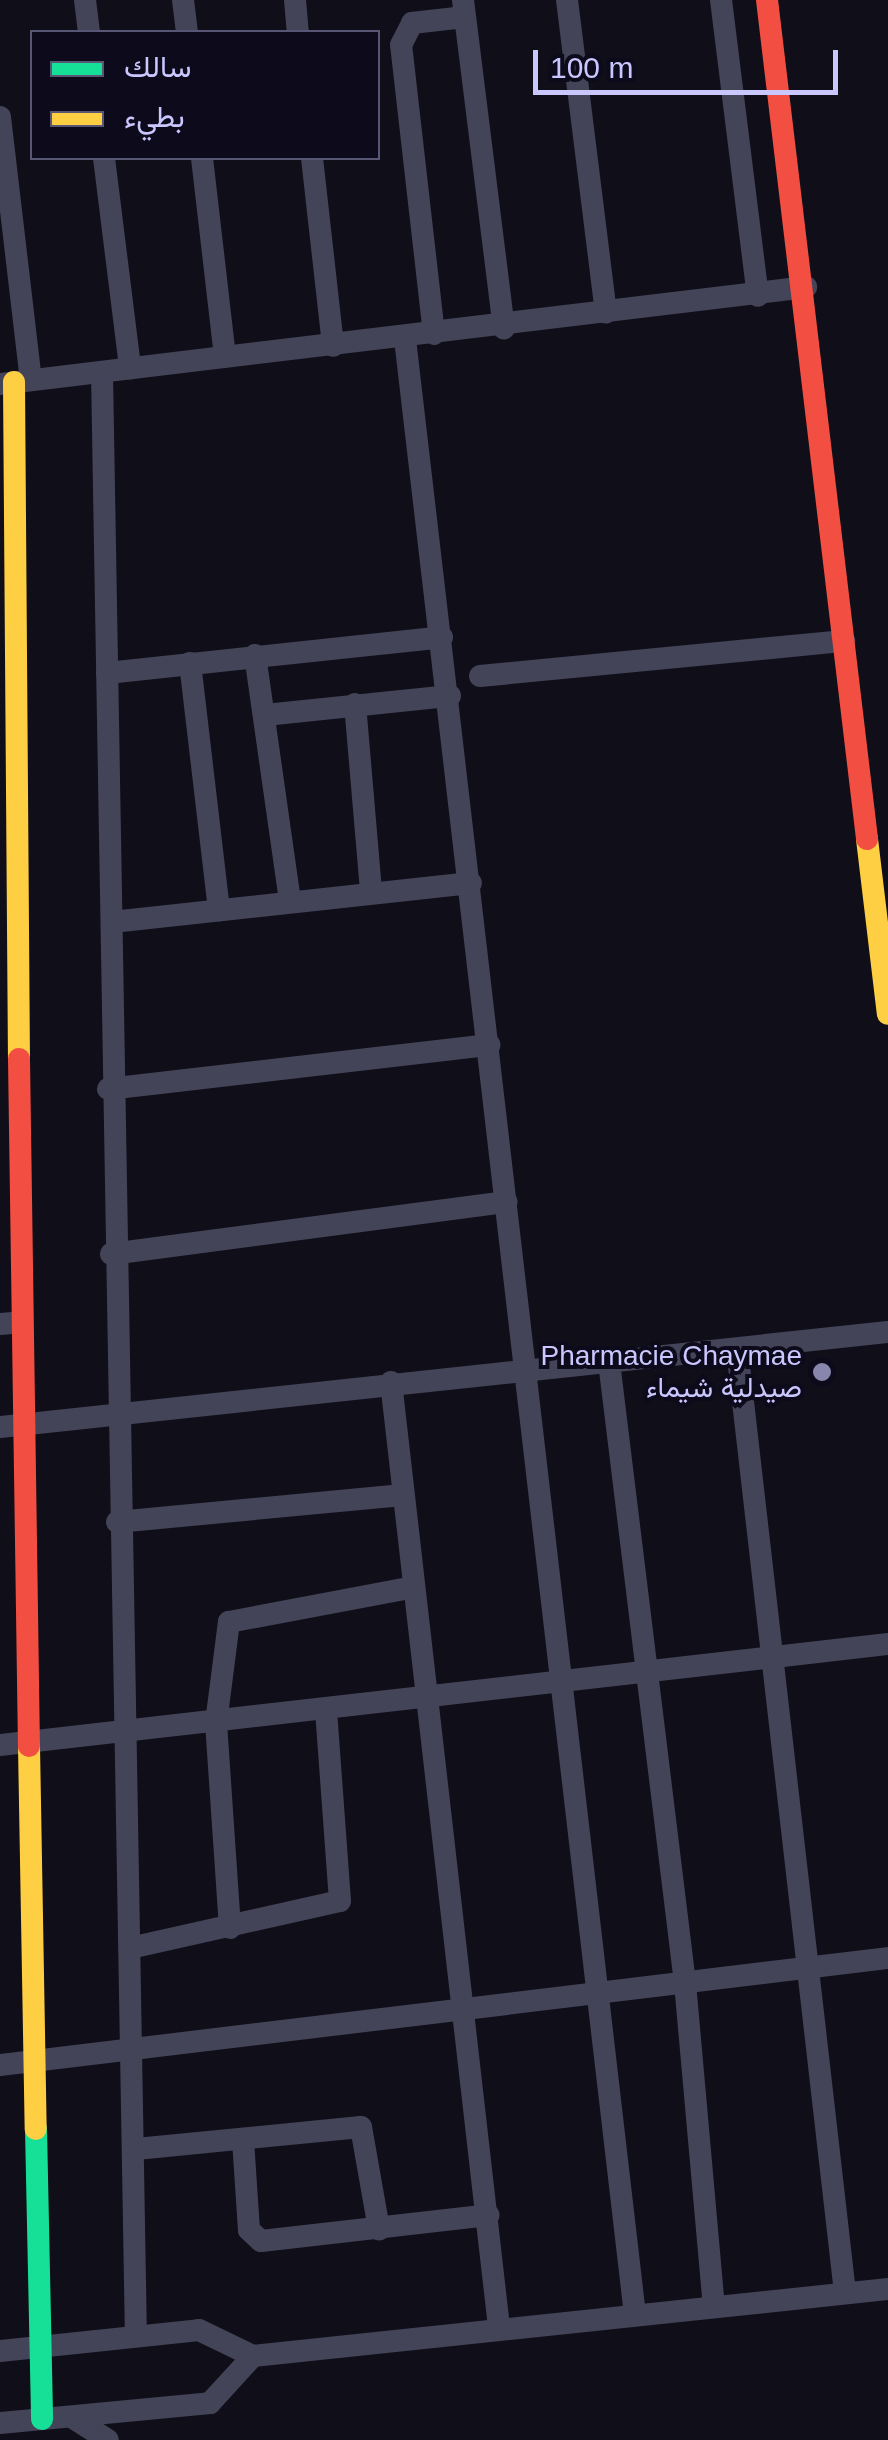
<!DOCTYPE html>
<meta charset="utf-8">
<style>
body{margin:0}
#map{position:relative;width:888px;height:2440px;overflow:hidden;background:#100e18;font-family:Helvetica,Vazirmatn,sans-serif}
div>[style]{position:absolute}
[style*='--x']{left:calc(var(--x)*1px);top:calc(var(--y)*1px);width:calc(var(--w)*1px);rotate:calc(var(--a)*1deg)}
.street>*{height:22px;margin:-11px;padding:0 11px;transform-origin:11px;border-radius:11px;background:#444459}
.fast>*{height:22px;margin:-11px;padding:0 11px;transform-origin:11px;border-radius:11px;background:#16e098}
.slow>*{height:22px;margin:-11px;padding:0 11px;transform-origin:11px;border-radius:11px;background:#ffcf43}
.jam>*{height:22px;margin:-11px;padding:0 11px;transform-origin:11px;border-radius:11px;background:#f24e42}
.dots>*{width:28px;height:28px;translate:-50% -50%;box-sizing:border-box;border:5px solid #0d0b1b;border-radius:50%}
span{translate:-50% -50%;white-space:nowrap;text-align:center;line-height:1.15;-webkit-text-stroke:8px #0d0b1b;paint-order:stroke}
.poi-label{font-size:28px;color:#c9c7fd}
.right{translate:-100% -50%;text-align:right}
.legend{position:absolute;left:30px;top:30px;width:350px;height:130px;box-sizing:border-box;background:#0d0b1b;border:2px solid #585675;margin:0;padding:12px 18px;list-style:none;font-size:30px;color:#c9c7fd}
.legend li{display:flex;align-items:center;gap:20px;height:50px}
.legend b{width:50px;border:2px solid #585675}
.scale{position:absolute;left:533px;top:50px;width:305px;height:45px;box-sizing:border-box;border:5px solid #c9c7fd;border-top:0;padding-left:12px;font-size:30px;line-height:35px;white-space:nowrap;color:#c9c7fd;-webkit-text-stroke:8px #0d0b1b;paint-order:stroke}
</style>
<div id="map">
<div class="street">
<i style="--x:85;--y:0;--w:32;--a:83"></i>
<i style="--x:183;--y:0;--w:32;--a:83"></i>
<i style="--x:295;--y:0;--w:32;--a:85"></i>
<i style="--x:463;--y:0;--w:331;--a:82.9"></i>
<i style="--x:567;--y:0;--w:315;--a:82.9"></i>
<i style="--x:721;--y:0;--w:298;--a:82.9"></i>
<i style="--x:0;--y:117;--w:264;--a:83.3"></i>
<i style="--x:104;--y:158;--w:212;--a:82.9"></i>
<i style="--x:202;--y:158;--w:200;--a:83.4"></i>
<i style="--x:312;--y:158;--w:189;--a:83.6"></i>
<i style="--x:434;--y:334;--w:291;--a:-96.5"></i>
<i style="--x:401;--y:45;--w:25;--a:-63"></i>
<i style="--x:412;--y:23;--w:53;--a:-6.5"></i>
<i style="--x:405;--y:339;--w:1988;--a:83.36"></i>
<i style="--x:102;--y:373;--w:1961;--a:89.01"></i>
<i style="--x:0;--y:384;--w:812;--a:-6.86"></i>
<i style="--x:255;--y:655;--w:249;--a:81.9"></i>
<i style="--x:190;--y:663;--w:249;--a:83.3"></i>
<i style="--x:107;--y:673;--w:337;--a:-6.1"></i>
<i style="--x:480;--y:676;--w:366;--a:-5.5"></i>
<i style="--x:355;--y:704;--w:189;--a:85.1"></i>
<i style="--x:265;--y:715;--w:186;--a:-5.9"></i>
<i style="--x:112;--y:922;--w:361;--a:-6.2"></i>
<i style="--x:108;--y:1089;--w:384;--a:-6.6"></i>
<i style="--x:111;--y:1254;--w:399;--a:-7.5"></i>
<i style="--x:0;--y:1324;--w:21;--a:-5"></i>
<i style="--x:737;--y:1349;--w:950;--a:83.47"></i>
<i style="--x:609;--y:1362;--w:626;--a:83.02"></i>
<i style="--x:685;--y:1983;--w:324;--a:84.9"></i>
<i style="--x:391;--y:1382;--w:951;--a:83.48"></i>
<i style="--x:0;--y:1427;--w:893;--a:-6.11"></i>
<i style="--x:117;--y:1522;--w:287;--a:-5.4"></i>
<i style="--x:0;--y:1745;--w:894;--a:-6.49"></i>
<i style="--x:230;--y:1928;--w:205;--a:-93.9"></i>
<i style="--x:216;--y:1723;--w:102;--a:-82.7"></i>
<i style="--x:229;--y:1622;--w:188;--a:-10.7"></i>
<i style="--x:130;--y:1948;--w:215;--a:-12.6"></i>
<i style="--x:340;--y:1901;--w:190;--a:-94.2"></i>
<i style="--x:0;--y:2065;--w:894;--a:-6.87"></i>
<i style="--x:243;--y:2140;--w:90;--a:86.2"></i>
<i style="--x:249;--y:2230;--w:16;--a:43"></i>
<i style="--x:261;--y:2241;--w:229;--a:-6.5"></i>
<i style="--x:136;--y:2149;--w:226;--a:-5.6"></i>
<i style="--x:361;--y:2127;--w:104;--a:80"></i>
<i style="--x:0;--y:2351;--w:200;--a:-6"></i>
<i style="--x:199;--y:2330;--w:60;--a:25.7"></i>
<i style="--x:253;--y:2356;--w:639;--a:-6.02"></i>
<i style="--x:73;--y:2418;--w:41;--a:32.2"></i>
<i style="--x:0;--y:2423;--w:211;--a:-5.4"></i>
<i style="--x:210;--y:2403;--w:64;--a:-47.5"></i>
</div>
<div class="fast">
<i style="--x:36;--y:2129;--w:290;--a:88.8"></i>
</div>
<div class="slow">
<i style="--x:14;--y:382;--w:677;--a:89.58"></i>
<i style="--x:867;--y:839;--w:176;--a:83.2"></i>
<i style="--x:29;--y:1746;--w:383;--a:89"></i>
</div>
<div class="jam">
<i style="--x:767;--y:0;--w:845;--a:83.2"></i>
<i style="--x:19;--y:1059;--w:687;--a:89.17"></i>
</div>
<div class="dots">
<i style="left:822px;top:1372px;background:#8886ad"></i>
</div>
<div class="poi-label">
<span class="right" style="left:802px;top:1372px">Pharmacie Chaymae<br>صيدلية شيماء</span>
</div>
<ul class="legend">
<li><b style="height:12px;background:#16e098"></b>سالك</li>
<li><b style="height:12px;background:#ffcf43"></b>بطيء</li>
</ul>
<div class="scale">100 m</div>
</div>
